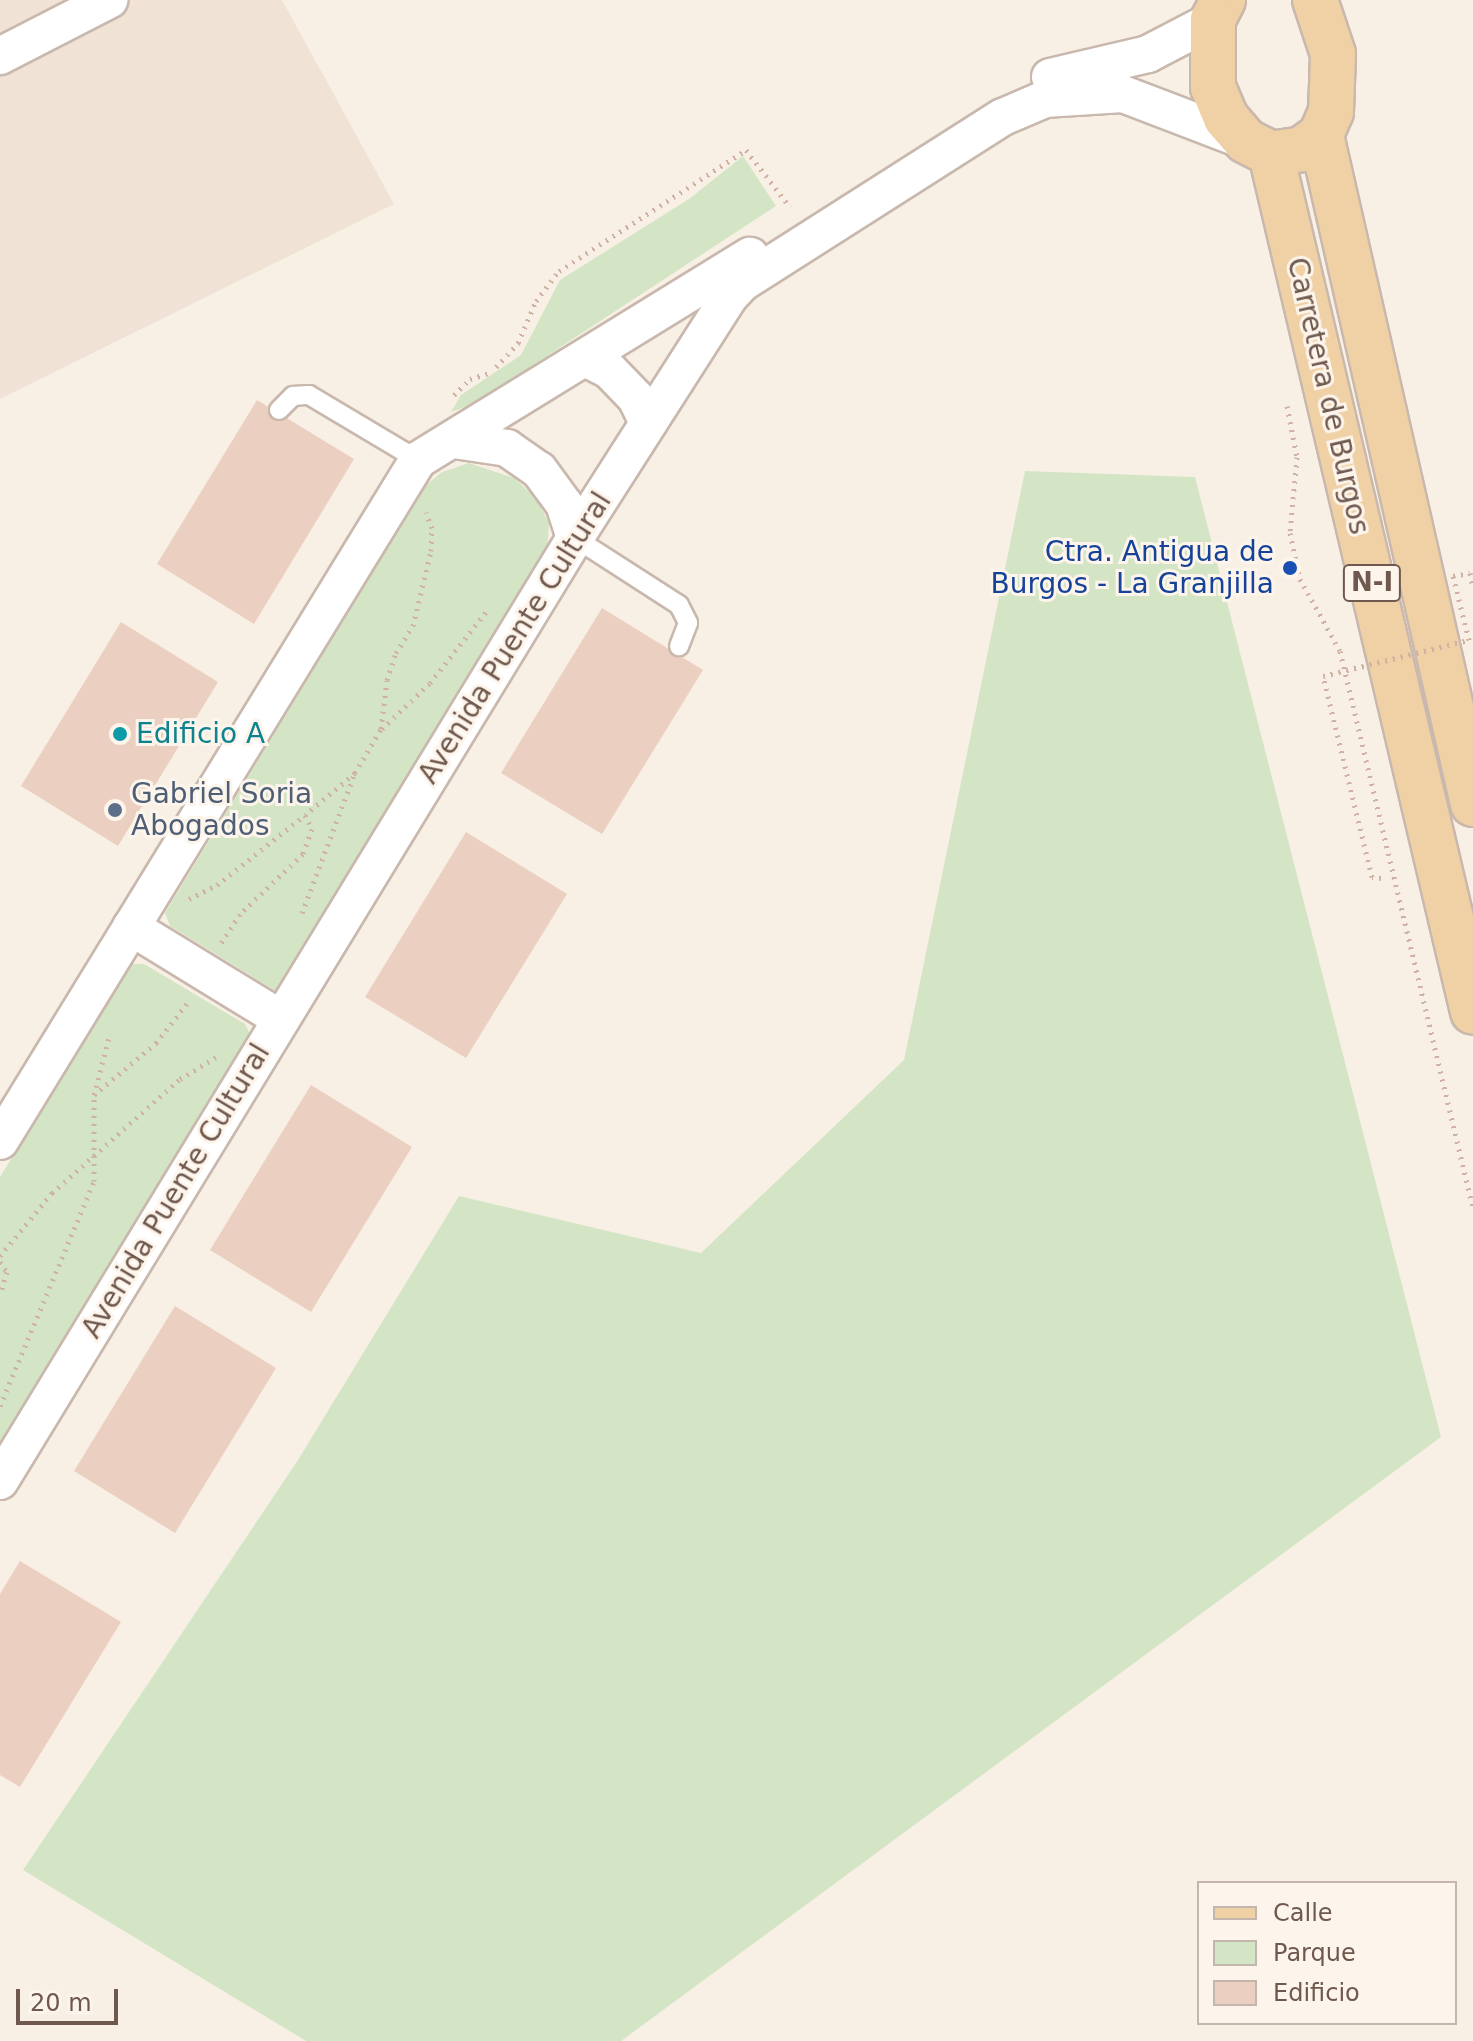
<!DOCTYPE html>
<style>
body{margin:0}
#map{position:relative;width:1473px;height:2041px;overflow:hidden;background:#f9f0e5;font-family:"DejaVu Sans",sans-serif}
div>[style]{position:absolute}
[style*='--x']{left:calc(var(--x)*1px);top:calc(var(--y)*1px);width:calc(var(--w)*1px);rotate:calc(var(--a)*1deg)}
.residential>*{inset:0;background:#f0e2d5}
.green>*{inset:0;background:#d4e5c5}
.building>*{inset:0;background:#ebcfc0}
.path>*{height:5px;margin-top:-2.5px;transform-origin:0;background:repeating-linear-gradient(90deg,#d0b2a4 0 2px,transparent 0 8px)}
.roads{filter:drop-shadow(2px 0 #c9b8ad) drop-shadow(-2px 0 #c9b8ad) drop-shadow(0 2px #c9b8ad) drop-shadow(0 -2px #c9b8ad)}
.service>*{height:18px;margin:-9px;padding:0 9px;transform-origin:9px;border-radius:9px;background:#fff}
.minor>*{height:36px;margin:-18px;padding:0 18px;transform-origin:18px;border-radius:18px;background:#fff}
.primary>*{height:44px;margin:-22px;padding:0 22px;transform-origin:22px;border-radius:22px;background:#f0d0a5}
.path-bridge>*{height:5px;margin-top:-2.5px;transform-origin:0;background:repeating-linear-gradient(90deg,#d0b2a4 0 2px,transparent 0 8px)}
.dots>*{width:22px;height:22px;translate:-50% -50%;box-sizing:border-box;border:4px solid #fdf5eb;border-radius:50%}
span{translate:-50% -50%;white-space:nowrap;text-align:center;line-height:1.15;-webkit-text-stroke:6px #fdf5eb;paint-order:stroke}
.shield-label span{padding:2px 6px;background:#fdf5eb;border:2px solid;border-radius:6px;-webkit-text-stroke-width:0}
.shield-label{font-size:26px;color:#6f584d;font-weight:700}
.street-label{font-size:28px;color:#6f584d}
.transit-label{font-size:28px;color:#164399}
.right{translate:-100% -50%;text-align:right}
.culture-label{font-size:28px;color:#0d838f}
.left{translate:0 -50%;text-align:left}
.service-label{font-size:28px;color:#4e5e75}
.legend{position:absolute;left:1197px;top:1881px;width:260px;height:144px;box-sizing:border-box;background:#fdf5eb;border:2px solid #c4b6ac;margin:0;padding:10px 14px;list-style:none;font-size:24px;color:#6f584d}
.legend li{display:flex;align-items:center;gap:16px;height:40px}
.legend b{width:40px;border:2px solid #c4b6ac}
.scale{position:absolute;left:16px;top:1989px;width:102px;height:36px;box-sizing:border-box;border:4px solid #6f584d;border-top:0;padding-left:10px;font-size:24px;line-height:28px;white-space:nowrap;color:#6f584d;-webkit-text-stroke:6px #fdf5eb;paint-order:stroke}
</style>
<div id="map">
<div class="residential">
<i style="clip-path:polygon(0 0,282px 0,394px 204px,0 399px)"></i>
</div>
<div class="green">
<i style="clip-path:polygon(743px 156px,776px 206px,475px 403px,451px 412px,461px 395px,521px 355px,560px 280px,689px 199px)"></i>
<i style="clip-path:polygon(469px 463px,514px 478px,536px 498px,549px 523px,547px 553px,279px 993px,170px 926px,165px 913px,426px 485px,442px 472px)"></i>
<i style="clip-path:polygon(1025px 471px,1195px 477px,1441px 1437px,621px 2041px,306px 2041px,23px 1870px,298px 1460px,459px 1196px,701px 1253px,904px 1060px)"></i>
<i style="clip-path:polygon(129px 964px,144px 964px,245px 1024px,251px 1036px,0 1450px,0 1177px)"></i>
</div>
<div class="building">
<i style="clip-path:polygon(257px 400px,354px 459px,254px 624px,157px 564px)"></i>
<i style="clip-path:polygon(602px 608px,703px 670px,602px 834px,501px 773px)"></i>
<i style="clip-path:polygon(121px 622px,218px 682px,118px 846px,21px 786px)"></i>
<i style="clip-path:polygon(466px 832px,567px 894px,466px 1058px,365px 997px)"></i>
<i style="clip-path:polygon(311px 1085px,412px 1147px,311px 1312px,210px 1250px)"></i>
<i style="clip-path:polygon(175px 1306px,276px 1368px,175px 1533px,74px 1471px)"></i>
<i style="clip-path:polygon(20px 1561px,121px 1622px,20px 1787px,0 1775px,0 1594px)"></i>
</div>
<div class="path">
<i style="--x:496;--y:367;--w:33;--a:-47"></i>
<i style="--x:518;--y:343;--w:46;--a:-66.8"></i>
<i style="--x:536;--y:301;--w:38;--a:-53"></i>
<i style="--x:559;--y:271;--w:223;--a:-32.9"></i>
<i style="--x:746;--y:150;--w:72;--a:52.3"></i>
<i style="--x:454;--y:395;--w:23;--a:-45"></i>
<i style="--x:470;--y:379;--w:19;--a:-18"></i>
<i style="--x:1287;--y:406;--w:52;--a:78.9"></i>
<i style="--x:1297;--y:457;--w:76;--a:95.3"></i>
<i style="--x:1290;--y:533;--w:47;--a:77.7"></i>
<i style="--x:1300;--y:579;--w:82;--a:60.9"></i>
<i style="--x:1340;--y:651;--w:573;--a:76.57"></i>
<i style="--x:382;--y:729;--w:66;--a:-43.8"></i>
<i style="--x:430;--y:683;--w:95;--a:-51.8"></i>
<i style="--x:355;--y:773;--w:51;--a:-59.4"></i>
<i style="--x:381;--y:729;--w:49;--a:-83"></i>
<i style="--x:387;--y:680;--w:28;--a:-72"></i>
<i style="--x:396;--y:653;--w:32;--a:-58"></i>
<i style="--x:413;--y:626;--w:77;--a:-76.5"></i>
<i style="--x:431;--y:551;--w:23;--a:-88"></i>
<i style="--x:432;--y:528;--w:17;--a:-111"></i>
<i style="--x:189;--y:899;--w:31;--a:-27"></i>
<i style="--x:217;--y:885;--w:112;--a:-38.5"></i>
<i style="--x:305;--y:815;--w:16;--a:63"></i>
<i style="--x:312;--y:829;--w:27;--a:110"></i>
<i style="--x:303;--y:854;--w:87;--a:136.4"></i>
<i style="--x:240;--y:914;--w:35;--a:123"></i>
<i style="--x:302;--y:913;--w:150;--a:-69.3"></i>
<i style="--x:355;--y:773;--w:65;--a:140"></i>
<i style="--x:94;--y:1095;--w:81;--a:-40"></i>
<i style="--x:156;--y:1043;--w:53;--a:-51.8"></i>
<i style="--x:0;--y:1256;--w:82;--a:-50.5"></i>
<i style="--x:52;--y:1193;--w:171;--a:-41.7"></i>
<i style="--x:180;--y:1079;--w:42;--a:-31.4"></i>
<i style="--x:0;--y:1262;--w:12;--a:55"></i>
<i style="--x:7;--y:1272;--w:24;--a:107"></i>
<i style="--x:0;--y:1406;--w:244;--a:-67.3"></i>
<i style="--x:94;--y:1181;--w:86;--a:-90"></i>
<i style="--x:94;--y:1095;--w:64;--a:-75.5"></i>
</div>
<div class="roads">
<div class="service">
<i style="--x:279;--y:410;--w:20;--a:-45"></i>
<i style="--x:293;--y:396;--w:16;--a:-4"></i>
<i style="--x:309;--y:395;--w:127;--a:30.8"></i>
<i style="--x:575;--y:538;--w:124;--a:32.8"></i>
<i style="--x:679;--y:605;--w:20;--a:63"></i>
<i style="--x:688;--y:623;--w:25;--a:111"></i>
</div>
<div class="minor">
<i style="--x:0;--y:56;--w:123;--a:-27.2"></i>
<i style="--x:1050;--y:77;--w:101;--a:-13.2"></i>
<i style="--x:1148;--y:54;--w:73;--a:-27.6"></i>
<i style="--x:585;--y:358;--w:27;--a:27"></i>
<i style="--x:609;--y:370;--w:39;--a:46"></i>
<i style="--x:636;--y:398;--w:28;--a:64"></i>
<i style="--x:454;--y:440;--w:54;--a:8.6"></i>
<i style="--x:507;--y:448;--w:39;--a:35"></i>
<i style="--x:539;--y:470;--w:42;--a:53.7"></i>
<i style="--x:564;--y:504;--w:36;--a:72"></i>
<i style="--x:131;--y:927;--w:176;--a:31.5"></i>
<i style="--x:0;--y:1141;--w:799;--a:-58.46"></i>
<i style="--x:418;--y:460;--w:390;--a:-31.6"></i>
<i style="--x:0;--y:1481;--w:1104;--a:-58.63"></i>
<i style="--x:575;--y:538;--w:286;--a:-57.4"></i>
<i style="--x:729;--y:297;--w:19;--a:-47"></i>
<i style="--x:742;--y:283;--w:309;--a:-32.5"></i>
<i style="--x:1003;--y:117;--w:46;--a:-23.2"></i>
<i style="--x:1045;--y:99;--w:78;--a:-3.7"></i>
<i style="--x:1123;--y:94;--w:132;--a:20.9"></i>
</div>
<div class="primary">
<i style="--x:1223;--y:0;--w:22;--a:117"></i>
<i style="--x:1213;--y:20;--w:67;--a:90"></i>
<i style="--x:1213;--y:87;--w:34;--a:67"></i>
<i style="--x:1226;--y:118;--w:30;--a:49"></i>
<i style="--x:1246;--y:141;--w:28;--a:27"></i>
<i style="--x:1271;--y:154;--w:31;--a:-9"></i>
<i style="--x:1302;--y:149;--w:24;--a:-36"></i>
<i style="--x:1321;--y:135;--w:25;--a:-67"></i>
<i style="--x:1331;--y:112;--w:58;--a:-88"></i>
<i style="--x:1333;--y:54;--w:57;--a:-108.4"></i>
<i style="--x:1321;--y:135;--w:686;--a:77.2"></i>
<i style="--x:1271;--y:154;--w:881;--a:76.75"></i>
</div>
</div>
<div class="path-bridge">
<i style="--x:1381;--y:878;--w:9;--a:-174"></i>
<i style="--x:1372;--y:877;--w:207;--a:-103.7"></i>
<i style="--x:1323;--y:676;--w:150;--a:-13.9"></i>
<i style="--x:1469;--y:640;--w:66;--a:-104"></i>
<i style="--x:1453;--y:576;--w:17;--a:-10"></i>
<i style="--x:1470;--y:573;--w:14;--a:78"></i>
</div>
<div class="dots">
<i style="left:1290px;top:568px;background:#1a4fb4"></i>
<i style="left:120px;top:734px;background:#0f9aa8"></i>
<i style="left:115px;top:810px;background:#5c6f8a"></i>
</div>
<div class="shield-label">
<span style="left:1372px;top:583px">N-I</span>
</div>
<div class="street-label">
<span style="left:1328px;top:396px;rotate:77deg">Carretera de Burgos</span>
<span style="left:515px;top:638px;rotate:-58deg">Avenida Puente Cultural</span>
<span style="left:176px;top:1191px;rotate:-59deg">Avenida Puente Cultural</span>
</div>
<div class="transit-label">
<span class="right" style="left:1274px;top:568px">Ctra. Antigua de<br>Burgos - La Granjilla</span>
</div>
<div class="culture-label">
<span class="left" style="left:136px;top:734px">Edificio A</span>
</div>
<div class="service-label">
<span class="left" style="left:131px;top:810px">Gabriel Soria<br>Abogados</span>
</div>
<ul class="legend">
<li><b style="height:10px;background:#f0d0a5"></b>Calle</li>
<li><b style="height:22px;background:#d4e5c5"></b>Parque</li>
<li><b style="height:22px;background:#ebcfc0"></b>Edificio</li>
</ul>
<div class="scale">20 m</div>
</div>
